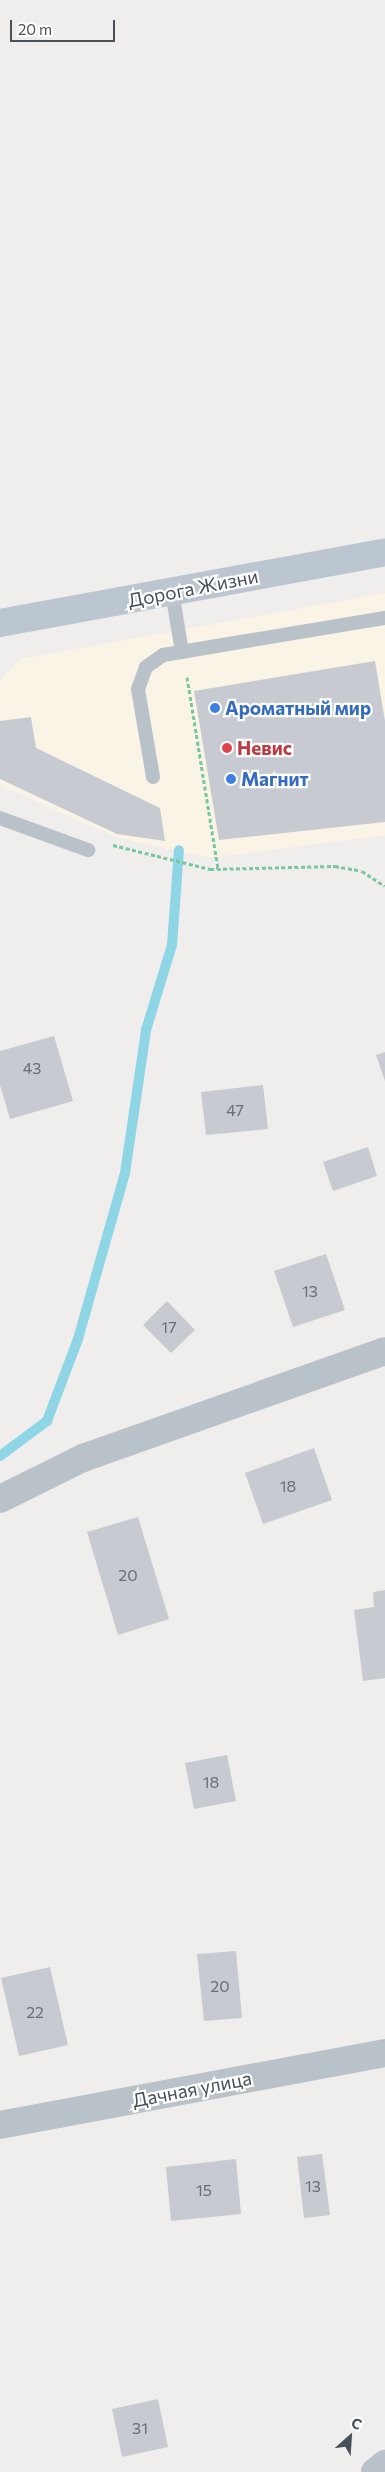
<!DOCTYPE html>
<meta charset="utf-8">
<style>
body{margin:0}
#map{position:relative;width:385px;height:2472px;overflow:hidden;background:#f0eded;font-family:Commissioner,sans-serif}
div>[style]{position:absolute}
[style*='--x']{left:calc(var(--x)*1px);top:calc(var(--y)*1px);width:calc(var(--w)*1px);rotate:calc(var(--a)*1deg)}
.commercial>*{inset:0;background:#faf4e7}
.stream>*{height:10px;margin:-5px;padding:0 5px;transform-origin:5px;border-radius:5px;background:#8ed5e5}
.building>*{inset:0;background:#c7cad0}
.path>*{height:3px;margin-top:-1.5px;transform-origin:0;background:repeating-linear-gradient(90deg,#78c79e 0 4px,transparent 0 6.5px)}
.service>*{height:14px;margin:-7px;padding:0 7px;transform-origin:7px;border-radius:7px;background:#bac2c9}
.minor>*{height:28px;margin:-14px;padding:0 14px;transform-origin:14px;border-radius:14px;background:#bac2c9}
.secondary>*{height:28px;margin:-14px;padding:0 14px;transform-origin:14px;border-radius:14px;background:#bcc6d0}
.dots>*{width:14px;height:14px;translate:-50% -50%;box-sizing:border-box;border:2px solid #fff;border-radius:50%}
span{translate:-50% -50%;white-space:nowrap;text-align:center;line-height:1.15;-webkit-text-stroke:4.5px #fff;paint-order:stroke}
.number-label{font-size:16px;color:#676f77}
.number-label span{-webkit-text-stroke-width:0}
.street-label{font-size:19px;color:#475159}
.shop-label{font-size:19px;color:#366cbe;font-weight:700}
.left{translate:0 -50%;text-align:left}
.health-label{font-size:19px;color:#be3a42;font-weight:700}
.north{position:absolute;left:325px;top:2412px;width:50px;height:50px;-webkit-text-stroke:4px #fff;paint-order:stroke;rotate:26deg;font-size:14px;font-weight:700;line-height:20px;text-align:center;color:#475159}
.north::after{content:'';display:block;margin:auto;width:18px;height:22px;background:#475159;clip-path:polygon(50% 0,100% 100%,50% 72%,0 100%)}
.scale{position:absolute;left:10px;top:20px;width:105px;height:22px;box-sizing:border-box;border:2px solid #475159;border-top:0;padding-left:6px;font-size:15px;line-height:18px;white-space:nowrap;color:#475159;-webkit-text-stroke:4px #fff;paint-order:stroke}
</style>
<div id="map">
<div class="commercial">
<i style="clip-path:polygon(385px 593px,385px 835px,210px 858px,115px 837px,0 785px,0 680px,20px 659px)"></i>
</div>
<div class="stream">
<i style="--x:0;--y:1456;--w:59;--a:-36.7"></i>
<i style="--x:47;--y:1421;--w:88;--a:-69.3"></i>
<i style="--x:78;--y:1339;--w:173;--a:-74.2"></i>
<i style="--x:125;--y:1173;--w:145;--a:-81.6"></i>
<i style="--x:146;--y:1030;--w:89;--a:-73"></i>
<i style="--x:172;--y:945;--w:95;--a:-85.8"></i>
</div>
<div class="building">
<i style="clip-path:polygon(375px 661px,385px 721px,385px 822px,219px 840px,194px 691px)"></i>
<i style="clip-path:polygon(31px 717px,36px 748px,160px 808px,165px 841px,117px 834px,0 779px,0 721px)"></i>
<i style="clip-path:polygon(54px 1036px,73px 1101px,10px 1119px,0 1085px,0 1051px)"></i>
<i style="clip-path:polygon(385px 1052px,385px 1081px,376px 1055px)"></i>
<i style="clip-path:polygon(263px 1085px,268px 1129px,206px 1135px,201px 1092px)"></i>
<i style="clip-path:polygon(368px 1147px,377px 1176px,333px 1191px,323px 1162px)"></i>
<i style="clip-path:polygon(326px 1254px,345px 1310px,293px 1327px,274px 1271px)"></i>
<i style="clip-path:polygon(167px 1301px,195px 1330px,171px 1353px,143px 1325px)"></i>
<i style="clip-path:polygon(314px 1448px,332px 1500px,263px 1524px,245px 1473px)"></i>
<i style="clip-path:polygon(138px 1517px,169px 1619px,118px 1635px,87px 1532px)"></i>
<i style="clip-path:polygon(385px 1590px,385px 1678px,363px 1681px,354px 1610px,374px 1607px,373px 1592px)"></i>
<i style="clip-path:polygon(227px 1755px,236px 1801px,194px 1809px,185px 1763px)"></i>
<i style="clip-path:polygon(236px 1951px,242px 2018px,204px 2021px,197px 1954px)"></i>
<i style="clip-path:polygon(50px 1967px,68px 2045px,19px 2056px,1px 1978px)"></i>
<i style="clip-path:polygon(322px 2154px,330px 2215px,304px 2218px,297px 2157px)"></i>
<i style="clip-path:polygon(236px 2159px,241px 2214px,171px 2221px,166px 2167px)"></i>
<i style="clip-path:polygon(158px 2399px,168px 2447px,122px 2457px,112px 2409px)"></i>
</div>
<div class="path">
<i style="--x:187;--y:677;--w:193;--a:80.8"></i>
<i style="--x:113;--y:845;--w:100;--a:13.9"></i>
<i style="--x:210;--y:869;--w:125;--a:-1.4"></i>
<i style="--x:335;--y:866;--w:27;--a:10"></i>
<i style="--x:362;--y:871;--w:27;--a:33"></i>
</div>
<div class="service">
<i style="--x:172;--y:592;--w:61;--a:80.5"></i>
<i style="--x:153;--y:777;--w:89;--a:-99.7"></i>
<i style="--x:138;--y:689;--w:23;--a:-70"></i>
<i style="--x:146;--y:667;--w:21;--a:-35"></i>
<i style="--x:163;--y:655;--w:225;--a:-9.5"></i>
<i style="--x:0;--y:818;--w:94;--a:20"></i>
</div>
<div class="minor">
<i style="--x:0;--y:1499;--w:93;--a:-26.3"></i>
<i style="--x:83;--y:1458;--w:320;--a:-19.5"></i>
<i style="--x:0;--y:2125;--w:392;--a:-10.6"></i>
<i style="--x:375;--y:2472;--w:13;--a:-39"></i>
</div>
<div class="secondary">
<i style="--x:0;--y:623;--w:391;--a:-10.4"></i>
</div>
<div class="dots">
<i style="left:215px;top:708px;background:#3f7fe0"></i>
<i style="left:227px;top:748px;background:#e0444e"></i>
<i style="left:231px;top:779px;background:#3f7fe0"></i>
</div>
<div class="number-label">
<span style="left:32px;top:1068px">43</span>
<span style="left:235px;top:1110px">47</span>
<span style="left:310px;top:1291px">13</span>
<span style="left:169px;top:1327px">17</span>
<span style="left:288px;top:1486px">18</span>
<span style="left:128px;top:1575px">20</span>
<span style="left:211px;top:1782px">18</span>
<span style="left:220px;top:1986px">20</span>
<span style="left:35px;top:2012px">22</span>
<span style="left:313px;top:2186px">13</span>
<span style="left:204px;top:2190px">15</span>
<span style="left:140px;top:2428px">31</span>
</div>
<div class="street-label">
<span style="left:193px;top:588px;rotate:-11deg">Дорога Жизни</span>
<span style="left:192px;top:2089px;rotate:-11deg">Дачная улица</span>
</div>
<div class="shop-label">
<span class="left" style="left:225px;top:708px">Ароматный мир</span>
<span class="left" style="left:241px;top:779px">Магнит</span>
</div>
<div class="health-label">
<span class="left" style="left:237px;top:748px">Невис</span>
</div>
<div class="north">С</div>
<div class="scale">20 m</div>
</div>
